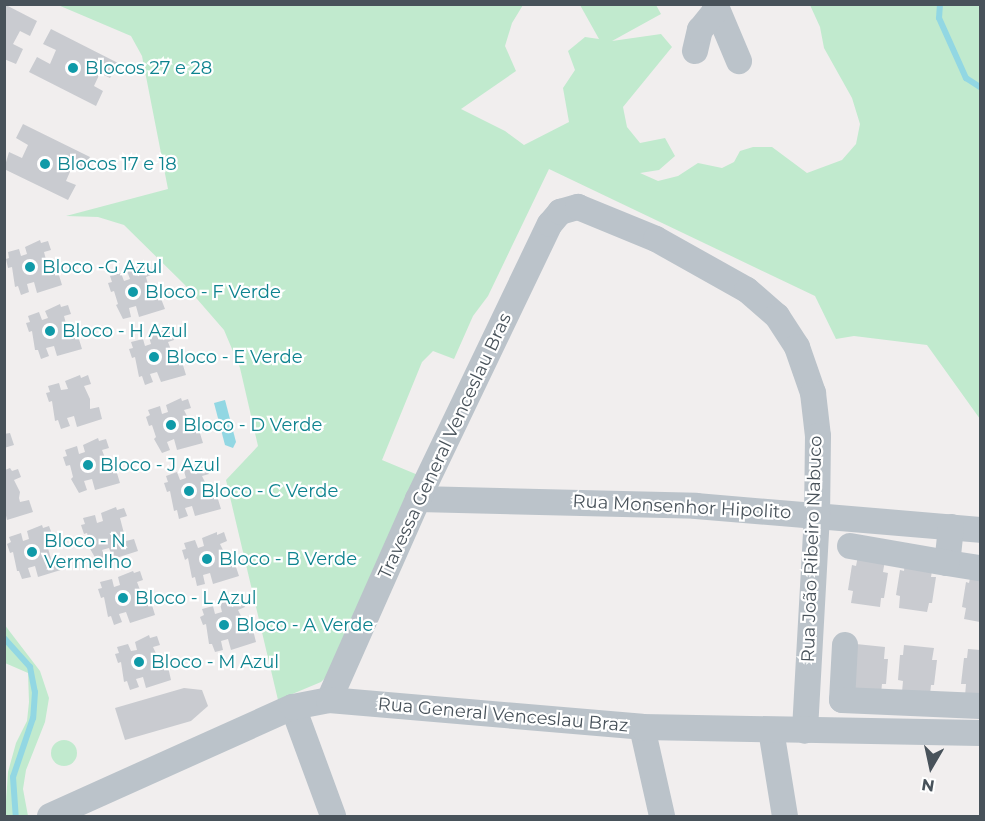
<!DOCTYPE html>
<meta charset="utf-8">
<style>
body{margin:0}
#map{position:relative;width:985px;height:821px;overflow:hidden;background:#f1eeee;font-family:Montserrat,sans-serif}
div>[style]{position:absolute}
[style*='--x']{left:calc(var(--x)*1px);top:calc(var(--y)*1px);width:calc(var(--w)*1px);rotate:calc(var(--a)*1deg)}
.green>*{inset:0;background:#c1eace}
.round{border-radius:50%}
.water>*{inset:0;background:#92d7e3}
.stream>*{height:6px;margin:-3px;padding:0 3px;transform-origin:3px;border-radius:3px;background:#92d7e3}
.building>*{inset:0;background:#c9cbd0}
.minor>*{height:26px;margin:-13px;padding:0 13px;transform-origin:13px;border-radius:13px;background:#bbc3ca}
.dots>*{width:16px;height:16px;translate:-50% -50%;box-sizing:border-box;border:3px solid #fff;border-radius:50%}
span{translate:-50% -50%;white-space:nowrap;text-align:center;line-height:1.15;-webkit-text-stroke:4.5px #fff;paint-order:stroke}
.culture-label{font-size:18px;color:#0d838f}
.left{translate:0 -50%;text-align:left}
.street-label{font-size:18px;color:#48525a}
.frame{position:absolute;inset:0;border:6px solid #48525a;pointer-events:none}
.north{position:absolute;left:901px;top:737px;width:60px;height:60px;-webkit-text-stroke:4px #fff;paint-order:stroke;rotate:189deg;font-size:16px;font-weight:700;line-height:24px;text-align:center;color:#48525a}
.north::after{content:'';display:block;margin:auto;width:21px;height:27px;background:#48525a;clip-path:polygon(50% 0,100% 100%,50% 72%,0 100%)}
</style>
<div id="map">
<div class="green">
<i style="clip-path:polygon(58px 5px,523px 5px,512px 23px,505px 46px,516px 71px,461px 109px,505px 131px,524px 145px,569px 122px,563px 88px,575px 70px,568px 51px,585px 37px,599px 39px,580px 5px,656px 5px,661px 14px,612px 41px,661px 34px,672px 47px,623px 107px,627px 127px,640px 143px,665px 138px,675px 156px,659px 170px,640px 173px,658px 181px,678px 176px,698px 163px,722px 168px,734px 162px,740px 151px,753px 147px,772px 147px,807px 173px,842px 160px,856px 144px,860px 124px,852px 98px,824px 48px,820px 27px,810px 5px,980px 5px,980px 419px,927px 345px,854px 336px,836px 339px,815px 296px,549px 169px,488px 296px,473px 316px,454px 359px,433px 351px,422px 362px,382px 460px,418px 475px,338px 666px,321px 682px,278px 700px,226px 480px,258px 446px,240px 368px,224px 330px,184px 284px,124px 225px,98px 217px,66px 216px,168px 189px,142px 56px,131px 36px)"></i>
<i style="clip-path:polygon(4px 624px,40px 671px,49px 698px,45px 722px,26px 770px,23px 789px,28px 816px,5px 816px,8px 772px,16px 743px,27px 721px,29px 702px,28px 673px,5px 663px)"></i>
<i class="round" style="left:51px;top:740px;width:26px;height:26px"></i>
</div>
<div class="water">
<i style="clip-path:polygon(225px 400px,236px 442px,233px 448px,225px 445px,214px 403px)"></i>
</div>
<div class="stream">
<i style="--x:940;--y:4;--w:14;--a:94"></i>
<i style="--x:939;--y:18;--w:66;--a:65.8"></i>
<i style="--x:966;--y:78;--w:17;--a:33"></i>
<i style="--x:4;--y:638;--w:39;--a:48"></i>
<i style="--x:30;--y:667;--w:25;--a:79"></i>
<i style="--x:35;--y:692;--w:26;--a:94"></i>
<i style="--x:33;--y:718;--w:62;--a:108.7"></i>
<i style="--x:13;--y:777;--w:39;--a:86"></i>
</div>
<div class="building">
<i style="clip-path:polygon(4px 4px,37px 21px,30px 36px,20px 31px,13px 44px,23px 49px,16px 64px,4px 59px)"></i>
<i style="clip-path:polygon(51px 29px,118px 63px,110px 78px,100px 73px,94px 86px,103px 91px,96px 106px,29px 72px,37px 57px,50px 64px,56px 50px,43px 44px)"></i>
<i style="clip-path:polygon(23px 124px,90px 157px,82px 172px,72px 167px,66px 181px,76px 185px,68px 200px,4px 169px,9px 152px,22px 158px,28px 145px,16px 138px)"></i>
<i style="clip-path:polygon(40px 240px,41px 243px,48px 241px,51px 250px,44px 252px,50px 275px,58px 272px,62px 285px,37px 293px,34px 282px,27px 284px,29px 292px,21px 295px,18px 286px,15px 287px,12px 267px,8px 268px,6px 259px,9px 258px,8px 252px,19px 249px,21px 256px,27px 254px,25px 247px)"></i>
<i style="clip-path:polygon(142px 265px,143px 268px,150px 265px,153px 274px,146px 277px,152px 299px,160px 296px,165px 309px,139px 317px,136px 306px,129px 308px,131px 317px,123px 319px,116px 305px,118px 304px,114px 291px,111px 292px,108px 283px,112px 282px,110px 276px,121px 273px,124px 281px,130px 279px,127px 271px)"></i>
<i style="clip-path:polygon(60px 304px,61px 307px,68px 305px,71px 314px,64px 316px,70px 339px,78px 336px,82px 349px,57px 356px,54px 346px,46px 348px,49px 356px,41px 359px,38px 350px,35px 350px,32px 331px,29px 332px,26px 323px,30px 322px,28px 316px,39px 312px,42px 320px,48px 318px,45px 311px)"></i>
<i style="clip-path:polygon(164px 330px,165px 333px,171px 331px,174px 340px,168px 342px,173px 355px,173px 365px,182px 362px,186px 375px,161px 382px,157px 372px,150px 374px,153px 382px,145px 385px,142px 376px,139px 377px,135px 357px,132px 358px,129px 349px,133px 348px,131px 342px,143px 339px,145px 346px,151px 344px,149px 337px)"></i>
<i style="clip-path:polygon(80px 375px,81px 378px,88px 375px,91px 384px,84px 386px,90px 399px,90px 409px,99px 407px,102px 419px,77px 427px,74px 416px,67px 418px,70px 426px,61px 429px,58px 420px,55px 421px,52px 401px,49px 402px,46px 393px,50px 392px,48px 386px,59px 383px,61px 390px,68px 389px,65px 381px)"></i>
<i style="clip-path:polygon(181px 398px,182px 401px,188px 399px,191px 408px,184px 410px,190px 422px,190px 433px,199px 430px,203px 443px,177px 450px,174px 439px,167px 442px,170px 450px,162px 453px,154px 439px,156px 437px,152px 425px,149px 426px,146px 417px,150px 415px,148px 410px,160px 406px,162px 414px,168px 412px,166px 405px)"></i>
<i style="clip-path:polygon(10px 433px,14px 445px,4px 448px,4px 434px)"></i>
<i style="clip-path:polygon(98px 438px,99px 441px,106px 439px,109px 448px,102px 450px,107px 463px,108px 473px,116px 470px,120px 483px,95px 490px,92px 479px,84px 481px,87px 490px,79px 493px,71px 479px,73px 477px,70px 465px,66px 466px,63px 457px,67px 456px,65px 450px,77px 446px,79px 454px,85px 452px,83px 445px)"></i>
<i style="clip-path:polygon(199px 464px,199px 467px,206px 465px,209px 474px,202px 476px,208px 488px,208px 499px,217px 496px,221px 509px,195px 516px,192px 506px,185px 508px,188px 516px,179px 519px,177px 510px,174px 511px,170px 491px,167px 492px,164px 483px,168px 482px,166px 476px,177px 472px,180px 480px,186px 478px,184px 471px)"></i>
<i style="clip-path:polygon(10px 468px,12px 471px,18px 469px,21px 477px,14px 480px,20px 492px,19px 498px,20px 502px,29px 500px,33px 512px,7px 520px,5px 511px,5px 470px)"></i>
<i style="clip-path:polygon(116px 507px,117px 510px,124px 508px,127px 516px,120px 518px,126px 541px,134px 539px,138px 551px,113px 559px,109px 548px,102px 550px,105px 558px,97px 561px,89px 547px,91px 546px,87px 533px,84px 534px,81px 525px,85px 524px,83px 518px,95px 515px,97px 523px,103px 521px,101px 513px)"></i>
<i style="clip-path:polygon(42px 525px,43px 528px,49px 526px,52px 534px,45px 537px,51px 559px,60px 557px,64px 569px,38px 577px,35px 566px,28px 568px,31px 577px,22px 579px,19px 571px,17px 571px,13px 552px,10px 553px,7px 544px,11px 542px,9px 537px,21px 533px,23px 541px,29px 539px,27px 531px)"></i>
<i style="clip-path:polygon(217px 532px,217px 535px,224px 532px,227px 541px,220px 544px,226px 556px,226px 566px,235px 564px,239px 576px,213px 584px,210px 573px,203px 575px,205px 584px,197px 586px,195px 577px,192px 578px,188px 558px,185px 560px,182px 550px,186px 549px,184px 543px,195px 540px,198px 548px,204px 546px,202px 538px)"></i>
<i style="clip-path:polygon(858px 556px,885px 560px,883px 572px,888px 573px,884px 598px,881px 598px,880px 607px,851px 603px,853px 591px,848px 590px,852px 565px,856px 566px)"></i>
<i style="clip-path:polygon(905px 561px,933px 565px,931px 577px,936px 577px,932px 603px,929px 603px,927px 612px,899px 608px,900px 596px,896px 595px,900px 570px,904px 571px)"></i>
<i style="clip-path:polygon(133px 571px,134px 573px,140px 571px,143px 580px,137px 582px,142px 595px,142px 605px,151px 602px,155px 615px,130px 623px,126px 612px,119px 614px,122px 622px,114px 625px,111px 616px,108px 617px,104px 597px,101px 598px,98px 589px,102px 588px,100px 582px,112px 579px,114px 587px,120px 585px,118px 577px)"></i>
<i style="clip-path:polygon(971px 573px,980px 574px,980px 622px,964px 619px,966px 608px,962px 607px,966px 582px,969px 583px)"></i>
<i style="clip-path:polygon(234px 598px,235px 601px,242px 598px,245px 607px,238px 610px,244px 622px,244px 632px,253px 630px,256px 642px,231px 650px,228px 639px,221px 641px,223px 650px,215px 652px,212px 644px,209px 644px,206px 624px,203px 625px,200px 617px,204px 615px,202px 609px,213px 606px,215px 614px,222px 612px,220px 604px)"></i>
<i style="clip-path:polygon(149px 635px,150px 638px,157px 636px,160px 645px,153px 647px,159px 660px,159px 670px,168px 667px,171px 680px,146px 688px,143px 677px,136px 679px,139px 687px,130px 690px,127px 681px,124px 682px,121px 662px,118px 663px,115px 654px,119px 653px,117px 647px,128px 644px,131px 651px,137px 650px,135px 642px)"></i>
<i style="clip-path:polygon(856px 644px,885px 647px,884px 659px,888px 659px,886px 684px,882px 684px,881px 694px,853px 691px)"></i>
<i style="clip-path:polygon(904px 645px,934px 648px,932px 660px,937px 660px,934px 685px,931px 685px,930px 695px,902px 692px,903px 681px,898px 680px,900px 655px,903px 655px)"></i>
<i style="clip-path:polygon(968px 649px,980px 650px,980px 698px,965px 696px,966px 684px,961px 684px,964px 658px,967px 658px)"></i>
<i style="clip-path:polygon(184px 688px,202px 690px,208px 706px,191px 721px,125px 740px,115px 708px)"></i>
</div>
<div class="minor">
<i style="--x:715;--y:4;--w:62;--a:67.2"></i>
<i style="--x:695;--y:51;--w:22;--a:-77"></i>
<i style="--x:700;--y:30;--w:26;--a:-51"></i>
<i style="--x:418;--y:499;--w:278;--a:1.4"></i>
<i style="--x:696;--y:506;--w:285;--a:4.8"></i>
<i style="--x:951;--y:527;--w:36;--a:96"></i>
<i style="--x:947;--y:563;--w:33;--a:9"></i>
<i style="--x:850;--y:546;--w:98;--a:9.9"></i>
<i style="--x:845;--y:645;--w:55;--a:93.1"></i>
<i style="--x:842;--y:700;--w:138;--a:2.5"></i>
<i style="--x:329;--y:700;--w:220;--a:-66.1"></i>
<i style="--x:418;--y:499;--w:305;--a:-64.4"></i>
<i style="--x:550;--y:224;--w:16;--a:-50"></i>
<i style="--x:560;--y:212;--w:19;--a:-16"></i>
<i style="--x:578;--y:207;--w:84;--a:22.3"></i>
<i style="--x:656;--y:239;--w:104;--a:29.3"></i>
<i style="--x:747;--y:290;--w:40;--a:41"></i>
<i style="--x:777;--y:316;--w:37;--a:57"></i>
<i style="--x:797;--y:347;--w:49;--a:70.8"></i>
<i style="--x:813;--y:393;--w:43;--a:83.4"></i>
<i style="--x:818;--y:436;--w:79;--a:90.7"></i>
<i style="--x:817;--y:515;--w:216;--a:93.2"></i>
<i style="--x:293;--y:707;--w:116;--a:69.8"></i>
<i style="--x:642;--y:727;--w:91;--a:77.3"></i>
<i style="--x:771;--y:730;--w:87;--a:80.8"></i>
<i style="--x:50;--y:816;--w:266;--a:-24.2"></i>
<i style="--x:293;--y:707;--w:37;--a:-11"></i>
<i style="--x:329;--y:700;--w:314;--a:4.9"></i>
<i style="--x:642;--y:727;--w:338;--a:1"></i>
</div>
<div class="dots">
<i style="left:73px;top:68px;background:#0f9aa8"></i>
<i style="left:45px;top:164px;background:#0f9aa8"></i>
<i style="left:30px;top:267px;background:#0f9aa8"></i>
<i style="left:133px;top:292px;background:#0f9aa8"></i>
<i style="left:50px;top:331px;background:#0f9aa8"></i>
<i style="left:154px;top:357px;background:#0f9aa8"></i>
<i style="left:171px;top:425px;background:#0f9aa8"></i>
<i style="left:88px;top:465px;background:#0f9aa8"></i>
<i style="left:189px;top:491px;background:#0f9aa8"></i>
<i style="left:32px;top:552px;background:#0f9aa8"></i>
<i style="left:207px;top:559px;background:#0f9aa8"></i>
<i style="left:123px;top:598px;background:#0f9aa8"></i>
<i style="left:224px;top:625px;background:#0f9aa8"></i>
<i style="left:139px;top:662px;background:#0f9aa8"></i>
</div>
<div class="culture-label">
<span class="left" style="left:85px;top:68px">Blocos 27 e 28</span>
<span class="left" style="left:57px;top:164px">Blocos 17 e 18</span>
<span class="left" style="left:42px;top:267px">Bloco -G Azul</span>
<span class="left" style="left:145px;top:292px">Bloco - F Verde</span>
<span class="left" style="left:62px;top:331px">Bloco - H Azul</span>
<span class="left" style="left:166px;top:357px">Bloco - E Verde</span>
<span class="left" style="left:183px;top:425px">Bloco - D Verde</span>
<span class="left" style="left:100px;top:465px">Bloco - J Azul</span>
<span class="left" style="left:201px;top:491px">Bloco - C Verde</span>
<span class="left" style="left:44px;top:552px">Bloco - N<br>Vermelho</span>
<span class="left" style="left:219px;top:559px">Bloco - B Verde</span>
<span class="left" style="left:135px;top:598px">Bloco - L Azul</span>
<span class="left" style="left:236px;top:625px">Bloco - A Verde</span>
<span class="left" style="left:151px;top:662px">Bloco - M Azul</span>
</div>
<div class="street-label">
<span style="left:445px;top:446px;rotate:-65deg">Travessa General Venceslau Bras</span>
<span style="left:682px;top:507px;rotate:3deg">Rua Monsenhor Hipolito</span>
<span style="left:812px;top:549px;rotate:-88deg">Rua João Ribeiro Nabuco</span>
<span style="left:503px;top:715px;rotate:5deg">Rua General Venceslau Braz</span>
</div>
<div class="frame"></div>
<div class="north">N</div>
</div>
